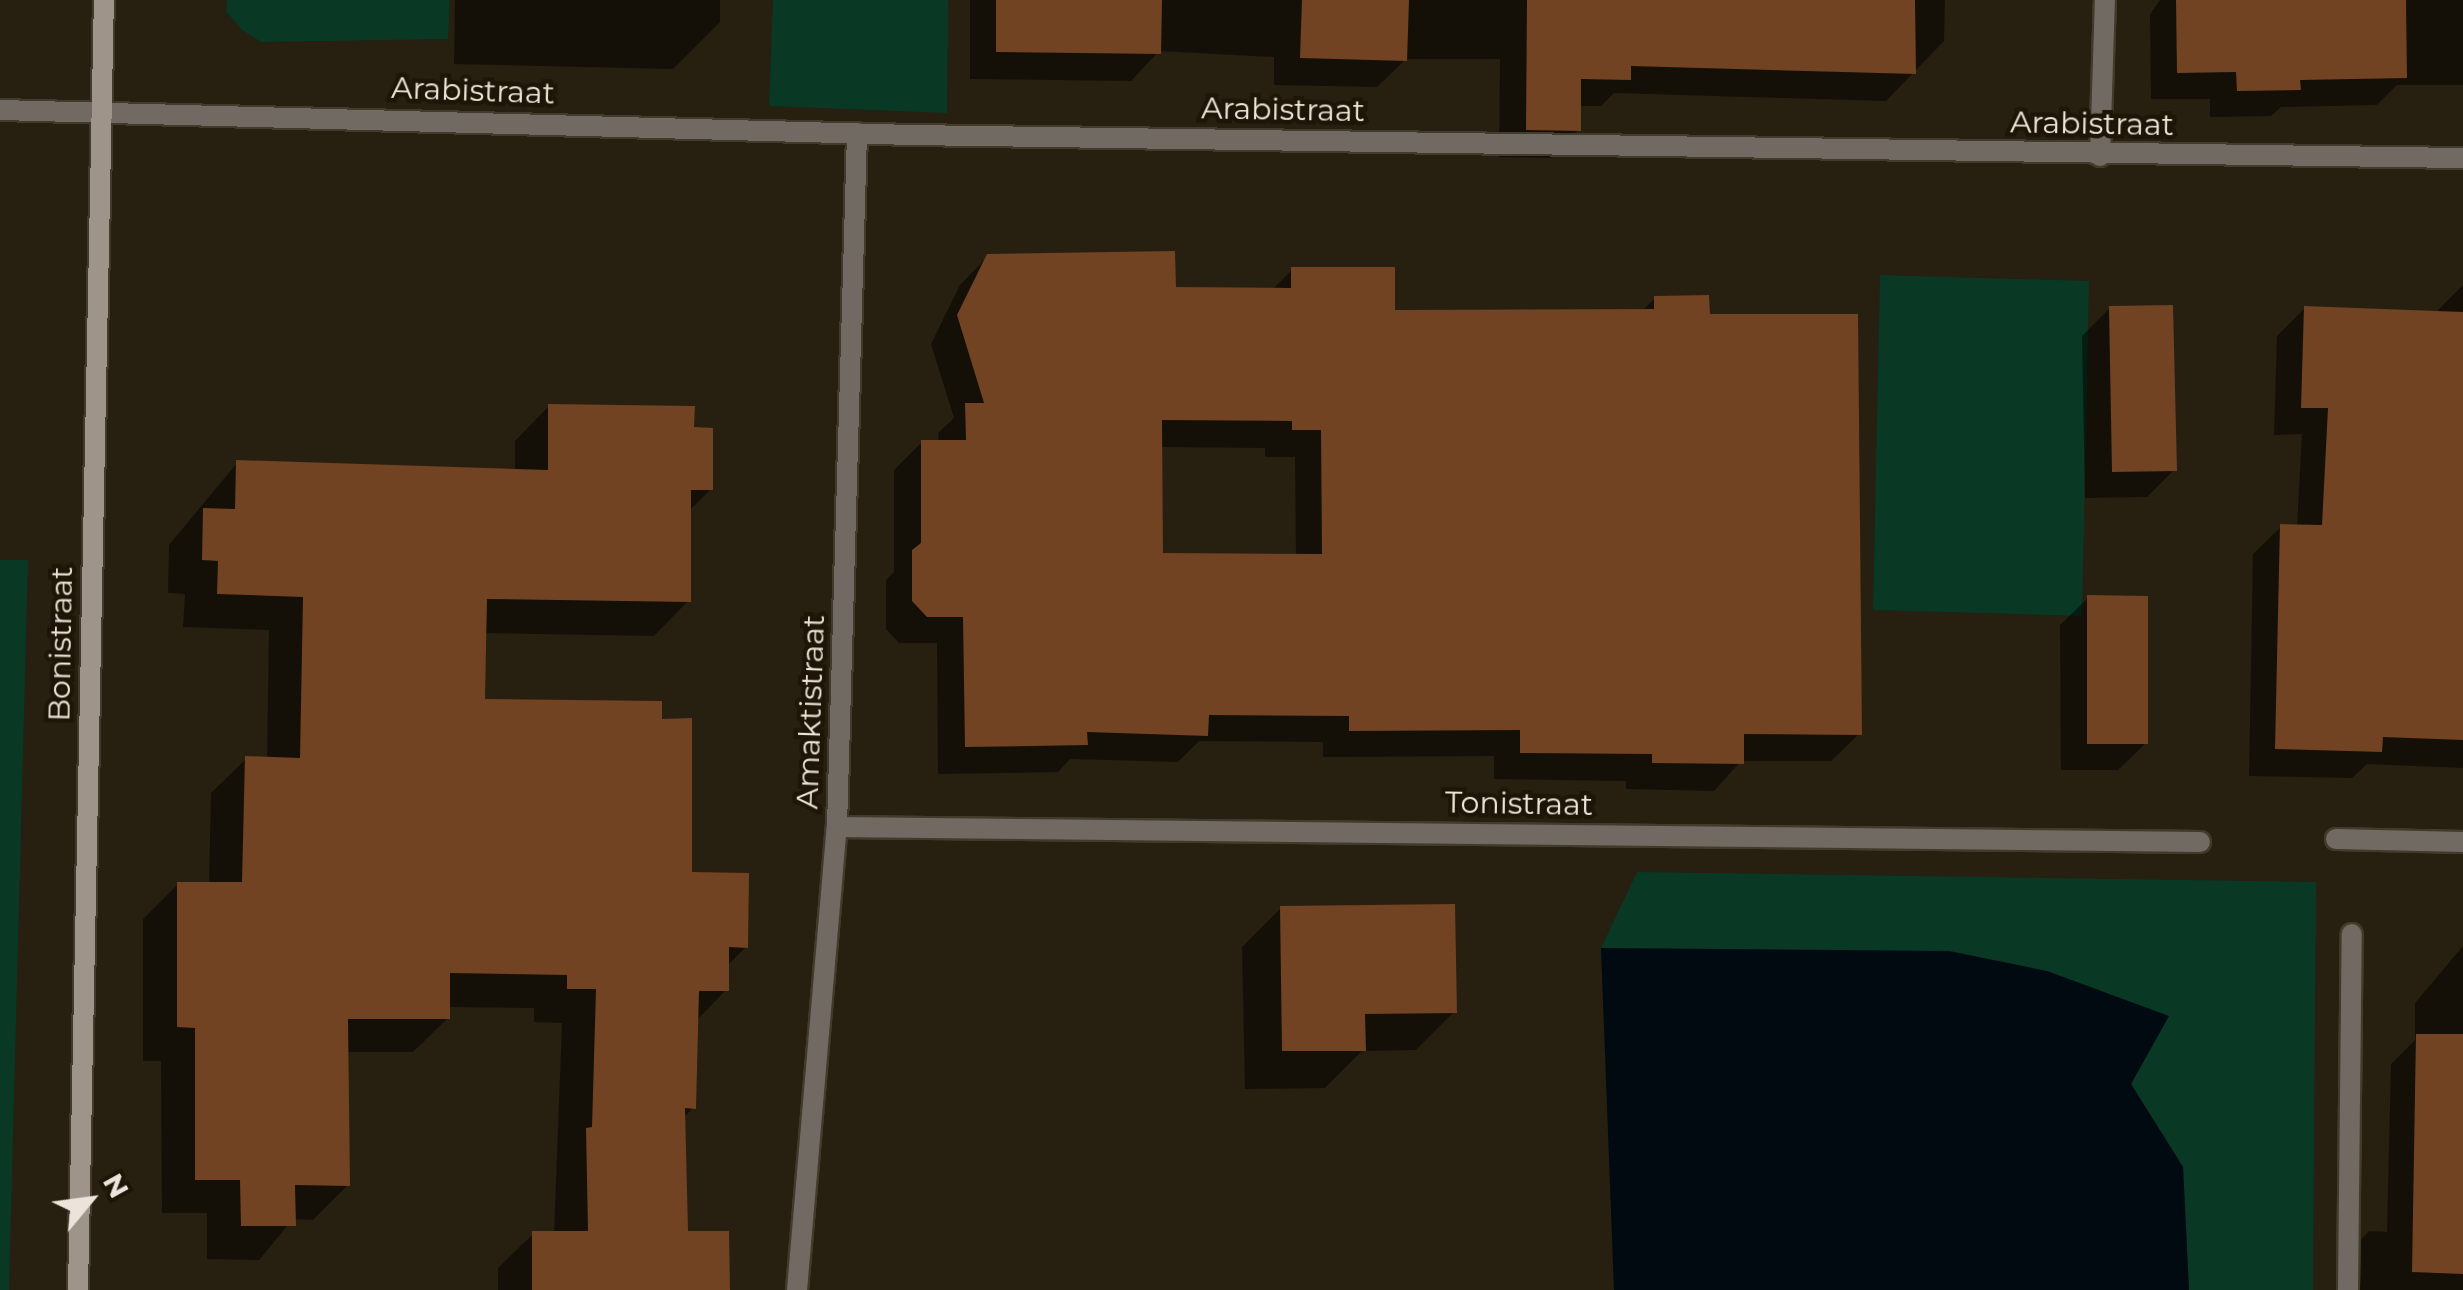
<!DOCTYPE html>
<style>
body{margin:0}
#map{position:relative;width:2463px;height:1290px;overflow:hidden;background:#271f0f;font-family:Montserrat,sans-serif}
div>[style]{position:absolute}
[style*='--x']{left:calc(var(--x)*1px);top:calc(var(--y)*1px);width:calc(var(--w)*1px);rotate:calc(var(--a)*1deg)}
.green>*{inset:0;background:#093825}
.water>*{inset:0;background:#000a10}
.shadow>*{inset:0;background:#0007}
.building>*{inset:0;background:#714322}
.roads{filter:drop-shadow(2px 0 #423b2b) drop-shadow(-2px 0 #423b2b) drop-shadow(0 2px #423b2b) drop-shadow(0 -2px #423b2b)}
.street>*{height:20px;margin:-10px;padding:0 10px;transform-origin:10px;border-radius:10px;background:#706a63}
.secondary>*{height:20px;margin:-10px;padding:0 10px;transform-origin:10px;border-radius:10px;background:#9e9489}
span{translate:-50% -50%;white-space:nowrap;text-align:center;line-height:1.15;-webkit-text-stroke:9px #1e1506;paint-order:stroke}
.street-label{font-size:30px;color:#eae4da}
.north{position:absolute;left:40px;top:1150px;width:100px;height:100px;-webkit-text-stroke:8px #1e1506;paint-order:stroke;rotate:61deg;font-size:28px;font-weight:700;line-height:40px;text-align:center;color:#eae4da}
.north::after{content:'';display:block;margin:auto;width:35px;height:45px;background:#eae4da;clip-path:polygon(50% 0,100% 100%,50% 72%,0 100%)}
</style>
<div id="map">
<div class="green">
<i style="clip-path:polygon(227px 0,450px 0,448px 39px,261px 42px,242px 30px,226px 11px)"></i>
<i style="clip-path:polygon(773px 0,948px 0,947px 113px,769px 106px)"></i>
<i style="clip-path:polygon(1880px 275px,2089px 281px,2082px 616px,1873px 610px)"></i>
<i style="clip-path:polygon(0 560px,28px 560px,9px 1290px,0 1290px)"></i>
<i style="clip-path:polygon(1637px 872px,2316px 882px,2313px 1290px,2189px 1290px,2183px 1167px,2131px 1084px,2168px 1017px,1601px 948px)"></i>
</div>
<div class="water">
<i style="clip-path:polygon(1601px 948px,1949px 951px,2047px 971px,2169px 1016px,2131px 1084px,2183px 1167px,2189px 1290px,1614px 1290px)"></i>
</div>
<div class="shadow">
<i style="clip-path:polygon(455px 0,720px 0,720px 22px,673px 69px,454px 64px)"></i>
<i style="clip-path:polygon(970px 0,1945px 0,1944px 41px,1886px 101px,1614px 93px,1601px 106px,1578px 106px,1578px 130px,1551px 158px,1499px 157px,1500px 59px,1406px 59px,1377px 87px,1274px 85px,1274px 57px,1159px 51px,1131px 81px,970px 79px)"></i>
<i style="clip-path:polygon(2160px 0,2463px 0,2463px 85px,2397px 85px,2377px 105px,2281px 107px,2271px 116px,2210px 117px,2210px 99px,2151px 99px,2150px 14px)"></i>
<i style="clip-path:polygon(evenodd,988px 256px,1173px 290px,1271px 291px,1292px 270px,1392px 313px,1642px 311px,1655px 298px,1708px 317px,1859px 734px,1831px 761px,1741px 761px,1714px 791px,1626px 789px,1626px 781px,1494px 779px,1494px 756px,1323px 757px,1323px 742px,1199px 741px,1178px 762px,1070px 759px,1058px 772px,938px 774px,937px 643px,899px 643px,886px 629px,886px 580px,894px 572px,894px 470px,922px 442px,939px 442px,938px 433px,954px 418px,931px 344px,960px 285px,988px 256px,1160px 447px,1265px 448px,1265px 457px,1295px 457px,1296px 556px,1160px 555px,1160px 447px)"></i>
<i style="clip-path:polygon(2463px 285px,2463px 768px,2367px 764px,2352px 778px,2249px 776px,2253px 554px,2281px 527px,2297px 527px,2302px 434px,2274px 435px,2277px 336px,2305px 308px,2435px 313px)"></i>
<i style="clip-path:polygon(2110px 308px,2174px 470px,2147px 497px,2085px 498px,2082px 336px)"></i>
<i style="clip-path:polygon(549px 406px,692px 430px,711px 489px,688px 512px,688px 601px,654px 636px,484px 633px,483px 702px,660px 721px,690px 875px,746px 947px,727px 966px,726px 990px,696px 1021px,693px 1108px,683px 1118px,685px 1234px,728px 1290px,498px 1290px,498px 1268px,533px 1234px,554px 1234px,562px 1023px,534px 1022px,534px 1008px,448px 1007px,448px 1018px,413px 1052px,346px 1052px,348px 1185px,313px 1220px,293px 1219px,259px 1260px,207px 1259px,207px 1213px,162px 1213px,161px 1061px,143px 1061px,143px 919px,178px 884px,209px 885px,211px 793px,246px 759px,267px 759px,269px 630px,183px 627px,185px 594px,168px 593px,169px 545px,237px 463px,515px 471px,515px 441px)"></i>
<i style="clip-path:polygon(2088px 598px,2146px 743px,2118px 770px,2061px 770px,2060px 625px)"></i>
<i style="clip-path:polygon(1281px 908px,1454px 1012px,1416px 1050px,1362px 1051px,1325px 1088px,1245px 1089px,1242px 947px)"></i>
<i style="clip-path:polygon(2463px 946px,2463px 1290px,2340px 1290px,2343px 1258px,2369px 1231px,2387px 1232px,2391px 1064px,2415px 1040px,2415px 1003px)"></i>
</div>
<div class="building">
<i style="clip-path:polygon(996px 0,1162px 0,1161px 54px,996px 52px)"></i>
<i style="clip-path:polygon(1302px 0,1409px 0,1407px 61px,1300px 58px)"></i>
<i style="clip-path:polygon(1527px 0,1915px 0,1916px 74px,1631px 66px,1631px 80px,1581px 79px,1581px 131px,1526px 130px)"></i>
<i style="clip-path:polygon(2176px 0,2406px 0,2407px 78px,2300px 80px,2301px 90px,2237px 91px,2236px 72px,2177px 73px)"></i>
<i style="clip-path:polygon(evenodd,1175px 251px,1176px 287px,1291px 288px,1291px 267px,1395px 267px,1395px 310px,1654px 309px,1654px 296px,1709px 295px,1710px 314px,1858px 314px,1862px 735px,1744px 734px,1744px 764px,1652px 763px,1652px 754px,1520px 753px,1520px 730px,1349px 731px,1349px 716px,1209px 715px,1208px 736px,1087px 732px,1088px 745px,965px 747px,963px 617px,927px 617px,912px 601px,912px 550px,921px 543px,921px 440px,966px 440px,965px 403px,984px 403px,957px 315px,987px 254px,1175px 251px,1162px 420px,1292px 421px,1292px 430px,1321px 430px,1322px 554px,1163px 553px,1162px 420px)"></i>
<i style="clip-path:polygon(2173px 305px,2177px 471px,2112px 472px,2109px 306px)"></i>
<i style="clip-path:polygon(2304px 306px,2463px 312px,2463px 740px,2383px 737px,2382px 752px,2275px 749px,2280px 524px,2322px 525px,2328px 408px,2301px 408px)"></i>
<i style="clip-path:polygon(548px 404px,695px 406px,694px 427px,713px 428px,713px 490px,691px 490px,691px 602px,487px 599px,485px 699px,662px 701px,662px 719px,692px 718px,692px 872px,749px 873px,748px 948px,729px 947px,729px 991px,699px 991px,696px 1109px,685px 1108px,688px 1231px,729px 1231px,730px 1290px,532px 1290px,532px 1231px,588px 1231px,586px 1128px,592px 1127px,596px 989px,567px 989px,567px 975px,450px 973px,450px 1019px,348px 1019px,350px 1186px,295px 1185px,296px 1226px,241px 1226px,240px 1180px,195px 1180px,195px 1028px,177px 1027px,177px 882px,242px 882px,245px 756px,300px 758px,303px 597px,217px 594px,218px 561px,202px 560px,203px 508px,235px 509px,236px 460px,548px 470px)"></i>
<i style="clip-path:polygon(2087px 595px,2148px 596px,2148px 744px,2087px 744px)"></i>
<i style="clip-path:polygon(1455px 904px,1457px 1013px,1365px 1014px,1366px 1051px,1282px 1051px,1280px 906px)"></i>
<i style="clip-path:polygon(2416px 1034px,2463px 1034px,2463px 1274px,2412px 1272px)"></i>
</div>
<div class="roads">
<div class="street">
<i style="--x:0;--y:110;--w:911;--a:1.57"></i>
<i style="--x:911;--y:135;--w:1552;--a:0.85"></i>
<i style="--x:2100;--y:156;--w:156;--a:-88.2"></i>
<i style="--x:837;--y:827;--w:1363;--a:0.63"></i>
<i style="--x:2336;--y:839;--w:127;--a:1.4"></i>
<i style="--x:797;--y:1290;--w:465;--a:-85.1"></i>
<i style="--x:837;--y:827;--w:694;--a:-88.35"></i>
<i style="--x:2348;--y:1290;--w:356;--a:-89.4"></i>
</div>
<div class="secondary">
<i style="--x:78;--y:1290;--w:1290;--a:-88.85"></i>
</div>
</div>
<div class="street-label">
<span style="left:473px;top:91px;rotate:2deg">Arabistraat</span>
<span style="left:1283px;top:110px;rotate:1deg">Arabistraat</span>
<span style="left:2092px;top:124px;rotate:1deg">Arabistraat</span>
<span style="left:61px;top:644px;rotate:-89deg">Bonistraat</span>
<span style="left:811px;top:712px;rotate:-88deg">Amaktistraat</span>
<span style="left:1519px;top:804px;rotate:1deg">Tonistraat</span>
</div>
<div class="north">N</div>
</div>
